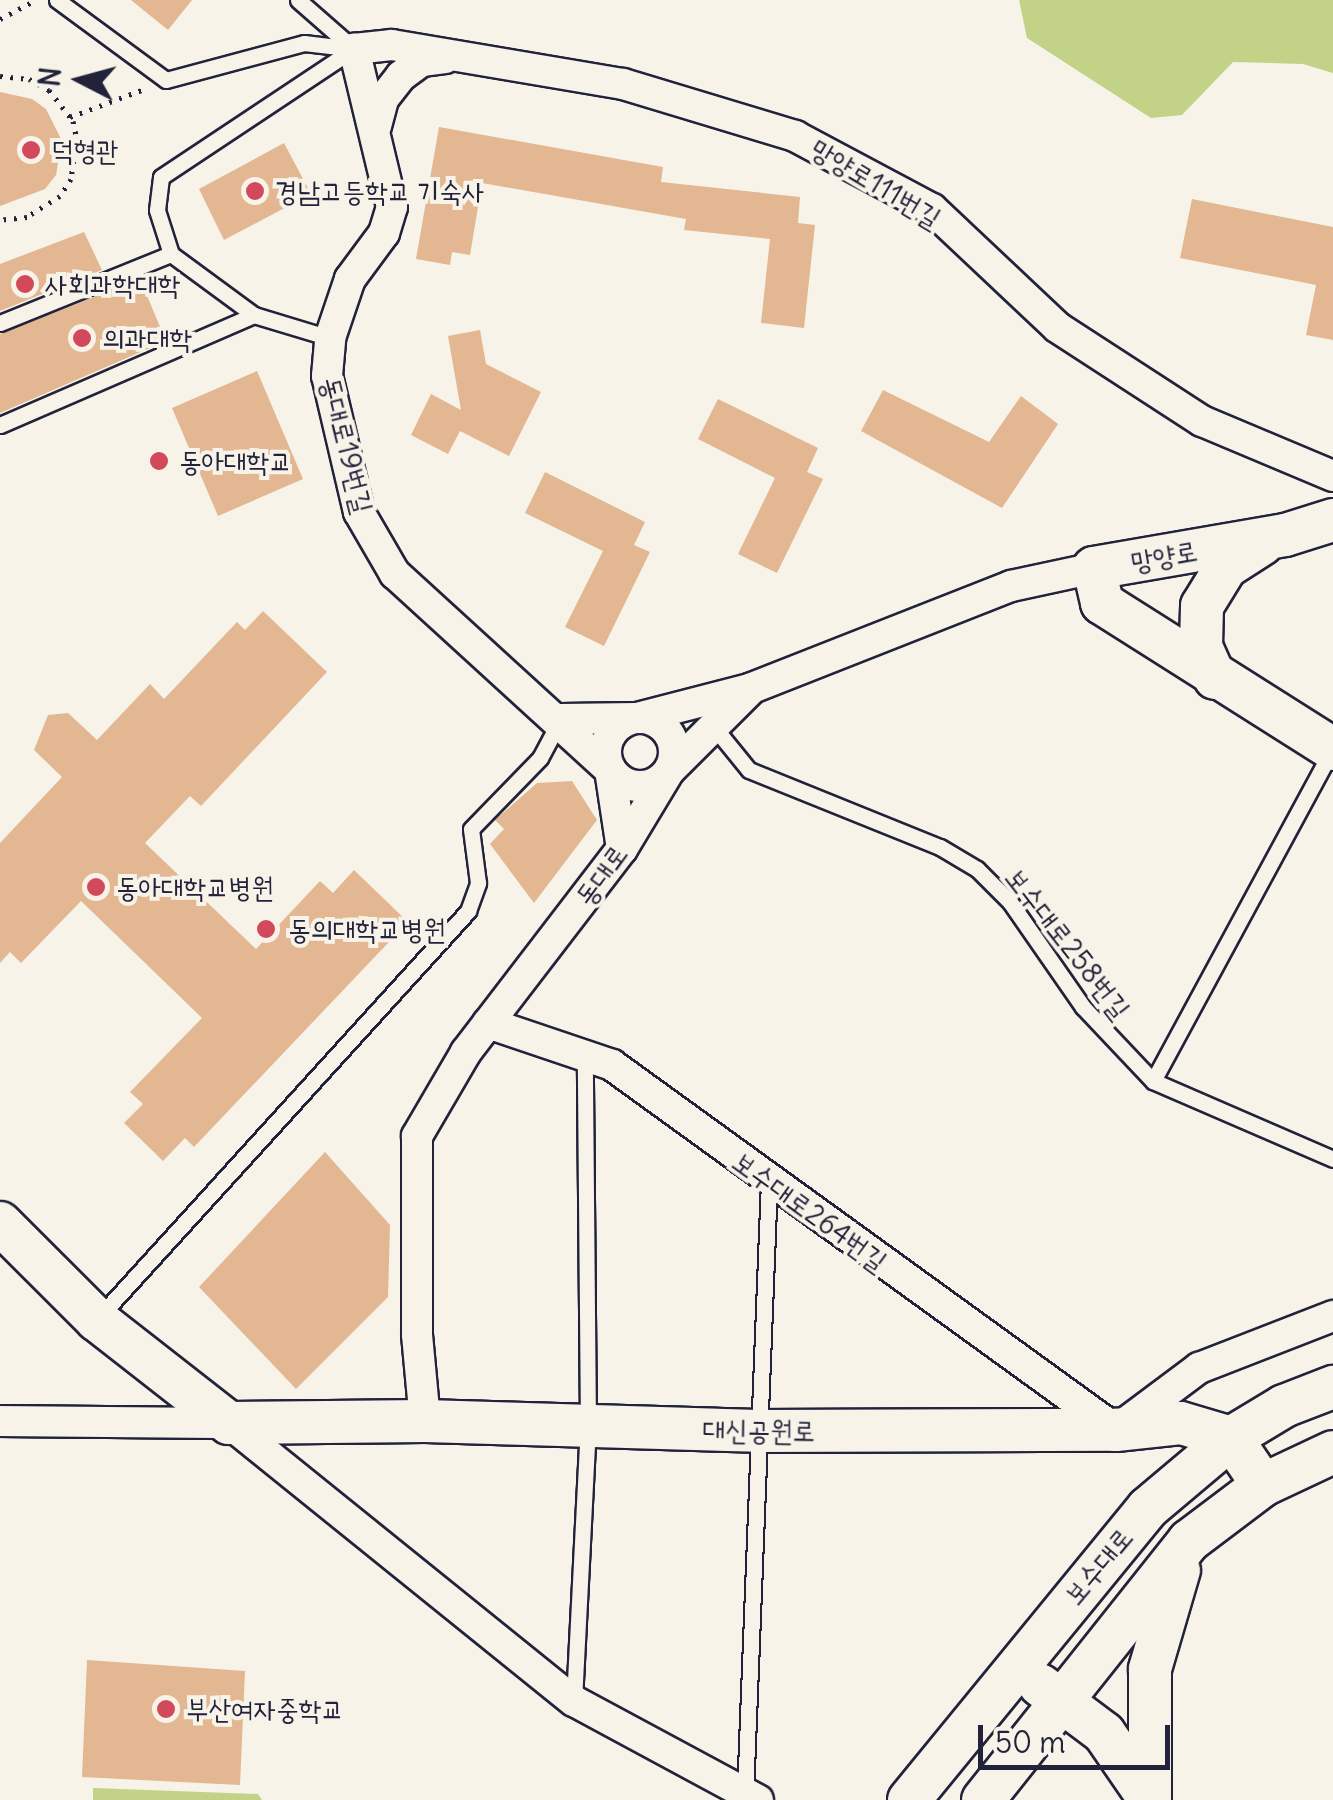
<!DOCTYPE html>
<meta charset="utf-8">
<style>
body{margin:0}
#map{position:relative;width:1333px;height:1800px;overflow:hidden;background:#f7f3e8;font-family:Delius,"Poor Story",sans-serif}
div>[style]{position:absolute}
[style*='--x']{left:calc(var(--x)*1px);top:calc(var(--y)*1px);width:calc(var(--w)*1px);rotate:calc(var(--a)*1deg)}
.green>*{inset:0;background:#c2d286}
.building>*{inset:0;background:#e2b792}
.path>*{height:5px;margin-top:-2.5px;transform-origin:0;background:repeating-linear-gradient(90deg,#22223b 0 2.5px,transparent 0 10.5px)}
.roads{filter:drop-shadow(2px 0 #22223b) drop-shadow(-2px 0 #22223b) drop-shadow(0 2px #22223b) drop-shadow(0 -2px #22223b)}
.lane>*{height:15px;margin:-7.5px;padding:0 7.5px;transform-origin:7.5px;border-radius:7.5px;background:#f7f3e8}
.street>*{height:30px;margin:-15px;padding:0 15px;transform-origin:15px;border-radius:15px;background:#f7f3e8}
.street>.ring{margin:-15px;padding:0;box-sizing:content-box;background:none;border:30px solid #f7f3e8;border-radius:50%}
.secondary>*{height:42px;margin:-21px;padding:0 21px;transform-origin:21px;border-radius:21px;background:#f7f3e8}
.dots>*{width:28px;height:28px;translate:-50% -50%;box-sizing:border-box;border:5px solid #f7f3e8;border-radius:50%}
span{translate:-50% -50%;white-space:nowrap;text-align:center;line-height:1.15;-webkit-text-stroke:8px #f7f3e8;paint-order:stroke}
.poi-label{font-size:28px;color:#22223b}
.left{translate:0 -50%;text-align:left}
.street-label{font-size:28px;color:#22223b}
.north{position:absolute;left:30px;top:30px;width:100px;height:100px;-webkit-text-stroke:8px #f7f3e8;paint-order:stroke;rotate:276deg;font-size:28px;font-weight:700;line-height:40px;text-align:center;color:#22223b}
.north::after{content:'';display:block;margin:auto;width:35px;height:45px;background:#22223b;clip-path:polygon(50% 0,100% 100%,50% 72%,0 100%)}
.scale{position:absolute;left:978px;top:1725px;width:192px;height:45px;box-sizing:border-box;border:5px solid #22223b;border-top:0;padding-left:12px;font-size:30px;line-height:35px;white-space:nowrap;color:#22223b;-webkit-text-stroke:8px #f7f3e8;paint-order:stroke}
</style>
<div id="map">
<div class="green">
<i style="clip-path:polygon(1019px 0,1333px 0,1333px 73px,1303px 64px,1233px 62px,1182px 115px,1151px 118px,1027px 38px)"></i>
<i style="clip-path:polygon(93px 1788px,258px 1794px,262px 1800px,93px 1800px)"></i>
</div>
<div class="building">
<i style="clip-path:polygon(131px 0,192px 0,168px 30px)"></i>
<i style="clip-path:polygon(0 92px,32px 99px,46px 109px,62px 141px,56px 175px,45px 189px,0 206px)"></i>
<i style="clip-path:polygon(439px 127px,663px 167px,661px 182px,800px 197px,798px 223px,815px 225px,804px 328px,761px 323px,770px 239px,684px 230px,686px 219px,482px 183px,470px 255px,452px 252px,450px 265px,416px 259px)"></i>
<i style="clip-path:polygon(284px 143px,311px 194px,224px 240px,199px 189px)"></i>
<i style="clip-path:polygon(1192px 199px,1333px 227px,1333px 340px,1306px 335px,1316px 285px,1180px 258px)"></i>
<i style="clip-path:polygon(84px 232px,102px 270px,0 311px,0 264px)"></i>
<i style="clip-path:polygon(140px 279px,166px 341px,0 413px,0 334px)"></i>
<i style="clip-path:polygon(480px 330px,486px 364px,541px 392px,509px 456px,460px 431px,448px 454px,411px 435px,431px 394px,461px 410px,448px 336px)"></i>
<i style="clip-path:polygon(257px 371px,303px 479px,218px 516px,172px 408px)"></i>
<i style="clip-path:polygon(883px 390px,989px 442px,1021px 396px,1058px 424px,1002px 508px,861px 431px)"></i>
<i style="clip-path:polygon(718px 399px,818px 448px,807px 472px,823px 479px,777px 573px,738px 554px,775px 478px,698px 439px)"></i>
<i style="clip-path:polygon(545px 472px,645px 522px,634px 545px,650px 552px,604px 646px,565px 627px,603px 551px,525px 513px)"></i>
<i style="clip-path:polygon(263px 611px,327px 672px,201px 806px,190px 796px,145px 843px,256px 949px,320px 881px,333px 893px,354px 870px,408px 922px,194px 1147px,185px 1138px,163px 1161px,124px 1123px,143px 1104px,130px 1092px,202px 1018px,81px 901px,21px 963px,10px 952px,0 963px,0 843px,62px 777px,34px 750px,48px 715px,68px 713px,97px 740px,150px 684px,164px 699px,237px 622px,245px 630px)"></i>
<i style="clip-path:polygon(572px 781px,597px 820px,534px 903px,490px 844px,504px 829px,495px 820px,537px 783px)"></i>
<i style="clip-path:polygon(325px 1152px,390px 1225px,388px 1297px,296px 1389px,199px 1287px)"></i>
<i style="clip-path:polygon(87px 1660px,245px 1671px,240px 1785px,82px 1777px)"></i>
</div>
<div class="path">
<i style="--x:0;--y:19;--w:40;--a:-28"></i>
<i style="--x:0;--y:76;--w:29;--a:6"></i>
<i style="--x:29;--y:79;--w:23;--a:29"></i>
<i style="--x:49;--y:90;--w:39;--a:52"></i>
<i style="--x:73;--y:121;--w:19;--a:78"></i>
<i style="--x:77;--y:140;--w:39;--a:99"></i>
<i style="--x:71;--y:179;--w:20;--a:123"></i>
<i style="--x:60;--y:196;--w:39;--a:148"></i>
<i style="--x:27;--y:217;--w:27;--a:174"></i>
<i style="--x:70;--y:117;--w:82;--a:-20.6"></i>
</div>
<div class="roads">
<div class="lane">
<i style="--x:57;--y:0;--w:135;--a:36.3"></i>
<i style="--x:166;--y:80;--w:143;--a:-15"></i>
<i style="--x:304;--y:43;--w:50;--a:6.8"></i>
<i style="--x:298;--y:0;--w:74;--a:41.2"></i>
<i style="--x:171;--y:254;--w:46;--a:-107.7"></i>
<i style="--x:157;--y:210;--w:33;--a:-83"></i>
<i style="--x:161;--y:177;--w:232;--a:-33.6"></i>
<i style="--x:0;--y:323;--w:184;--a:-22"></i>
<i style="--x:171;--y:254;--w:103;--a:36.3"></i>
<i style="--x:254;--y:315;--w:79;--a:16.8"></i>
<i style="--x:0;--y:425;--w:277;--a:-23.4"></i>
<i style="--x:714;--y:727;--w:55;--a:50.9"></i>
<i style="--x:749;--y:770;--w:206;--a:22"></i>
<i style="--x:940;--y:847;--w:43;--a:30.7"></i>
<i style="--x:977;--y:869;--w:47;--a:45"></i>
<i style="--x:1010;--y:902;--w:128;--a:55.2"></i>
<i style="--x:1083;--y:1007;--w:102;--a:46.6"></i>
<i style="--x:1153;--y:1081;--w:196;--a:23.4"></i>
<i style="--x:1153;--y:1081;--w:374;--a:-61.6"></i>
<i style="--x:99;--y:1317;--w:549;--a:-47.73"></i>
<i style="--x:468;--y:911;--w:30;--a:-70"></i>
<i style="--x:478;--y:883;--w:54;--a:-97.4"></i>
<i style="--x:471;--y:829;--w:99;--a:-45.8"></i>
<i style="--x:540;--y:758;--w:40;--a:-62"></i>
<i style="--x:574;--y:1701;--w:275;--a:-87.1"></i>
<i style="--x:588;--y:1426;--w:365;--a:-90.5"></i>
<i style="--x:745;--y:1795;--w:613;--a:-87.76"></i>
</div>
<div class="street">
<i style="--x:376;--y:126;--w:28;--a:-75"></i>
<i style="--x:383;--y:99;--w:29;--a:-52"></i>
<i style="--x:401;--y:76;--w:26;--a:-36"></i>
<i style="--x:422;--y:61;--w:23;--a:-7"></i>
<i class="ring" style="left:606px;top:718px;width:38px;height:38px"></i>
<i style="--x:561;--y:719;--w:76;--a:-0.8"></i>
<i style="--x:637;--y:718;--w:116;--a:-14.5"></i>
<i style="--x:622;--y:849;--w:80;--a:-98.6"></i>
<i style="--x:610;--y:770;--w:291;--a:-137.6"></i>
<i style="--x:395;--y:574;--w:72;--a:-120.1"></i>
<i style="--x:359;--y:512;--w:140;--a:-103.2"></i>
<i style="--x:327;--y:376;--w:38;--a:-85"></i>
<i style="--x:330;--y:338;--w:62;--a:-71.3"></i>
<i style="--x:350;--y:279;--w:57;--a:-53.5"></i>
<i style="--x:384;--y:233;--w:27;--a:-73"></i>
<i style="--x:392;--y:207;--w:163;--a:-103.5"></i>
<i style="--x:354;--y:49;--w:38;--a:-6"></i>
<i style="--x:392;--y:45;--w:234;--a:9.6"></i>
<i style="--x:623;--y:84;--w:180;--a:16.8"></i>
<i style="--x:795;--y:136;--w:155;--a:28.1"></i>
<i style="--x:932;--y:209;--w:172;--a:43.3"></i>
<i style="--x:1057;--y:327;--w:173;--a:33"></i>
<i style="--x:1202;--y:421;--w:142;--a:22.8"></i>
<i style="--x:488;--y:1023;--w:131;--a:18.7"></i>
<i style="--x:612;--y:1065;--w:622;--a:35.91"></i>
<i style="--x:1116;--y:1430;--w:104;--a:-36.8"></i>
<i style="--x:1199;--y:1368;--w:144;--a:-21.2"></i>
<i style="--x:0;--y:1421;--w:229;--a:0.5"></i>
<i style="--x:229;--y:1423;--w:443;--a:38.9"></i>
<i style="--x:574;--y:1701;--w:209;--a:28.3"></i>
<i style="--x:425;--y:1421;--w:87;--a:-95.3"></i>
<i style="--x:417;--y:1334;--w:198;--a:-90"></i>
<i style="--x:417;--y:1136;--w:97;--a:-59.7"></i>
<i style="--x:466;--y:1052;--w:256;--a:-52.5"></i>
<i style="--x:622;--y:849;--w:91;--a:-58.9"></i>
<i style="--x:669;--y:771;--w:117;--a:-45"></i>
<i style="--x:752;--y:688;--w:278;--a:-21.5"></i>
<i style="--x:1011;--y:586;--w:85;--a:-12.2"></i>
</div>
<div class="secondary">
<i style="--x:1333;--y:520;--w:50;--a:162.6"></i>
<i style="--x:1285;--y:535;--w:194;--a:170.2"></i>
<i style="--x:1094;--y:568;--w:36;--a:77"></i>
<i style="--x:1102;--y:603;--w:273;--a:32.3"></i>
<i style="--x:1215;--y:678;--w:34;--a:-114"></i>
<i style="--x:1201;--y:647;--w:41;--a:-88.6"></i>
<i style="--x:1202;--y:606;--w:46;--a:-58.4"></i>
<i style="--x:1226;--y:567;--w:43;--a:-32.6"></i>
<i style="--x:0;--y:1223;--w:137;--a:45"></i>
<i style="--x:97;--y:1320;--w:167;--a:38"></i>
<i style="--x:229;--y:1423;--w:196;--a:-0.6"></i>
<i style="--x:425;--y:1421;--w:333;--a:1.7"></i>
<i style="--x:758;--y:1431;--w:358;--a:-0.2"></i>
<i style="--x:1116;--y:1430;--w:65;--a:-6.1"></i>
<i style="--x:1181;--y:1423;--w:52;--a:16.7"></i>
<i style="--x:1231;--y:1438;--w:57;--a:55.8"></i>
<i style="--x:1040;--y:1685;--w:80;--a:36.9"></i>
<i style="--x:1104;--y:1733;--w:81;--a:55.5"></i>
<i style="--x:909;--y:1800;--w:377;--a:-50.7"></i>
<i style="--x:1148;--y:1508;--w:109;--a:-40.1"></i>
<i style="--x:1231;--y:1438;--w:62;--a:-31.1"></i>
<i style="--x:1284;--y:1406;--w:53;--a:-21.2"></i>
<i style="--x:983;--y:1800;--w:331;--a:-51.5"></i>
<i style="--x:1189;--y:1541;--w:93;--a:-37.1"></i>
<i style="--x:1263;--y:1485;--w:77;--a:-25.2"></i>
<i style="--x:1150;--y:1800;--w:131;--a:-90"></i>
<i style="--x:1150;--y:1669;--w:103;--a:-73.7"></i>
</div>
</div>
<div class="dots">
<i style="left:31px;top:150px;background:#d1495b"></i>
<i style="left:255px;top:191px;background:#d1495b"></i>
<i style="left:25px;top:284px;background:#d1495b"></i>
<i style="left:82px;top:338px;background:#d1495b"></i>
<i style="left:159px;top:461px;background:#d1495b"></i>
<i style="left:96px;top:887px;background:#d1495b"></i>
<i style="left:266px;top:929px;background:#d1495b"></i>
<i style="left:166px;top:1709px;background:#d1495b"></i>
</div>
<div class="poi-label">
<span class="left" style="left:51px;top:150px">덕형관</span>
<span class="left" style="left:275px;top:191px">경남고등학교 기숙사</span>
<span class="left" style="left:45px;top:284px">사회과학대학</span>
<span class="left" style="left:102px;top:338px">의과대학</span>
<span class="left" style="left:179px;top:461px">동아대학교</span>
<span class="left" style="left:116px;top:887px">동아대학교병원</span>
<span class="left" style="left:288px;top:929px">동의대학교병원</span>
<span class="left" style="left:186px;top:1709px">부산여자중학교</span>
</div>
<div class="street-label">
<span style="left:876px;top:183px;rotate:31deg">망양로111번길</span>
<span style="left:347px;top:445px;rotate:76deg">동대로19번길</span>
<span style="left:1164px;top:556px;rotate:-10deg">망양로</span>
<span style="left:601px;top:875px;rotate:-54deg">동대로</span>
<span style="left:1068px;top:943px;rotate:52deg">보수대로258번길</span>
<span style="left:810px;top:1211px;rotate:36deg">보수대로264번길</span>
<span style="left:759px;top:1430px;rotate:1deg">대신공원로</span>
<span style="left:1098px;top:1566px;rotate:-50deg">보수대로</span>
</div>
<div class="north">N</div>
<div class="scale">50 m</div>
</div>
